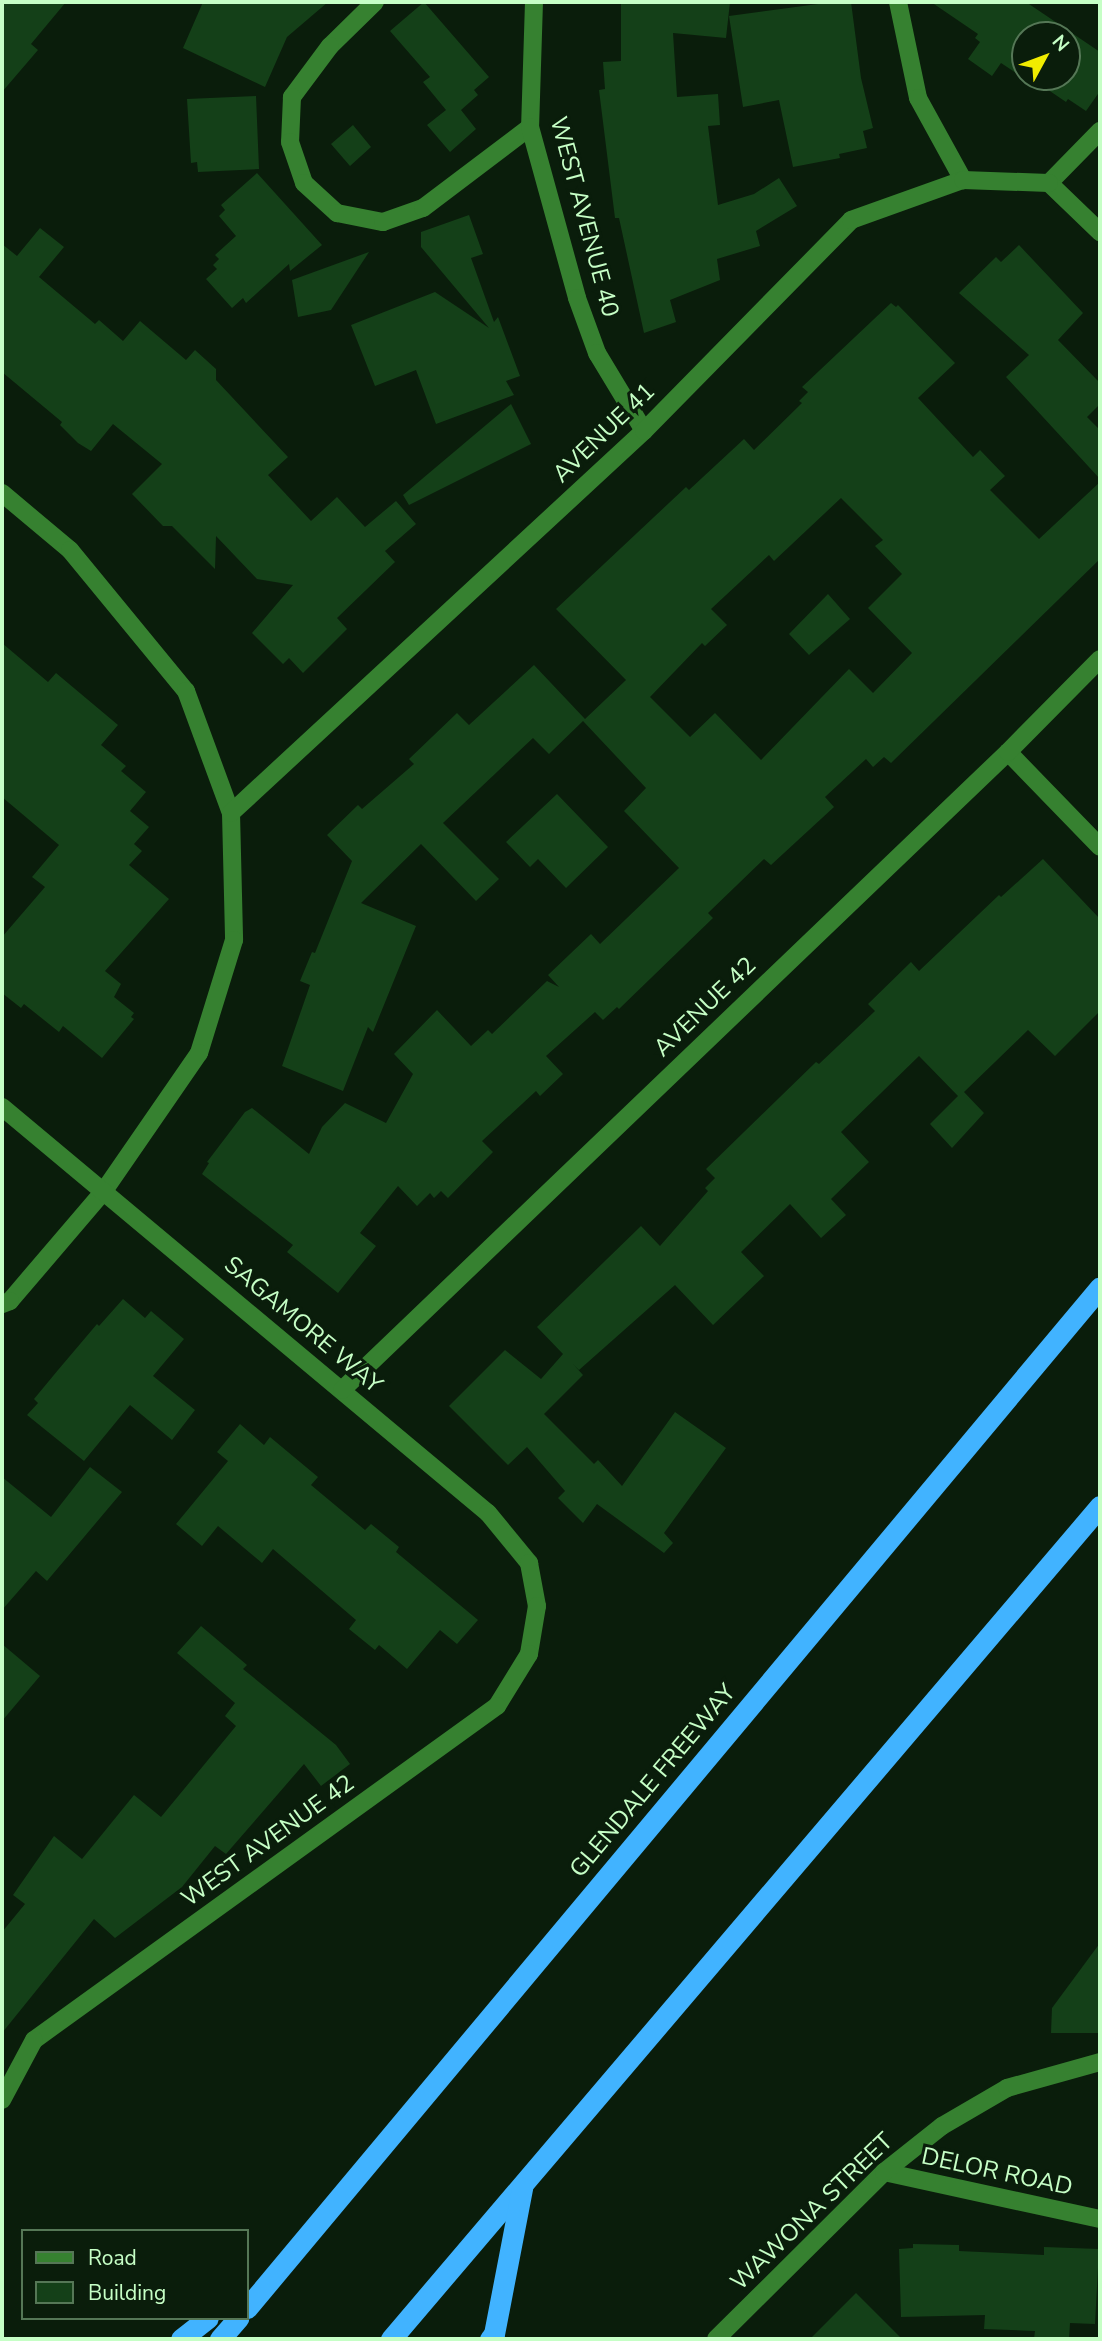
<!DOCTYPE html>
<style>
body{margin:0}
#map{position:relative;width:1102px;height:2341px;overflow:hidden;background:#0a1d0b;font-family:"Nunito Sans",sans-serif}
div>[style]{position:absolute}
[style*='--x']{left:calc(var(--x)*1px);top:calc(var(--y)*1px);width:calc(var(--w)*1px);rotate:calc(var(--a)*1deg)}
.building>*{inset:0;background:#144018}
.minor>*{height:18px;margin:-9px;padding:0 9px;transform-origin:9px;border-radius:9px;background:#368130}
.highway>*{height:21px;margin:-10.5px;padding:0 10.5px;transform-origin:10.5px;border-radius:10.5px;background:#41b3ff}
span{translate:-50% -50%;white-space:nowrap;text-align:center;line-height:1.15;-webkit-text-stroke:6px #0a1d0b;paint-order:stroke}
.street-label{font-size:24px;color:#c6ffc6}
.frame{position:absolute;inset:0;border:4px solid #c6ffc6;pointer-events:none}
.legend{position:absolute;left:21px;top:2229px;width:228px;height:91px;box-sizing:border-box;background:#0a1d0b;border:2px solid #557756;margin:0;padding:9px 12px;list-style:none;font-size:21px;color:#c6ffc6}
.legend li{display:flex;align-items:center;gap:14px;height:35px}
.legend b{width:35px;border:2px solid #557756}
.north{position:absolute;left:1011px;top:21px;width:70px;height:70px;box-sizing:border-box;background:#0a1d0b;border:2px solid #557756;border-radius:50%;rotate:49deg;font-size:19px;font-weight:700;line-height:28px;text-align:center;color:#c6ffc6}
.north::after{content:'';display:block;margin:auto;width:24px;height:32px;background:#f1ec00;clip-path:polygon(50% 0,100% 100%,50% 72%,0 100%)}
</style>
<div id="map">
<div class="building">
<i style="clip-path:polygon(2px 2px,66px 2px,31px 44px,38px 50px,2px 92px)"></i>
<i style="clip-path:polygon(203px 2px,328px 2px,287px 37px,265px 87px,183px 48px)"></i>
<i style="clip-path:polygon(424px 2px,489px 77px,474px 90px,478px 95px,461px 110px,476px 129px,450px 152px,427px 125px,446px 110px,423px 82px,430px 77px,390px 31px)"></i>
<i style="clip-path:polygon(621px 2px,730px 2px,726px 38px,673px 33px,677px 97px,718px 94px,720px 125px,708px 126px,718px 205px,754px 194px,779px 178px,797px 206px,756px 231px,760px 246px,717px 259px,720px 280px,670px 300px,676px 322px,644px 333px,619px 218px,615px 218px,599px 90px,605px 89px,603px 62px,621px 61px)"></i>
<i style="clip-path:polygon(833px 2px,851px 2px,861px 78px,873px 128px,863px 131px,867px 148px,839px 154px,840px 158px,793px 167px,779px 100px,743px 107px,729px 16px)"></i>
<i style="clip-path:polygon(evenodd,931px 2px,1026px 2px,1100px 52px,1100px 91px,1086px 111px,1068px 99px,1066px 102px,1041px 85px,1039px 88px,1001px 63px,992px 76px,968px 59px,980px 42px,975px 38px,978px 34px,931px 2px,1025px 35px,1067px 35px,1067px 77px,1025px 77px,1025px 35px)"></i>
<i style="clip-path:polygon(256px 96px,259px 169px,198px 172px,197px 162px,191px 163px,187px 99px)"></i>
<i style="clip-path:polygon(353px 125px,371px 147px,350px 166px,331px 144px)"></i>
<i style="clip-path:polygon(257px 173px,322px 245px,290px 271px,289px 264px,246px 303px,243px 298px,232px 308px,206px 279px,217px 269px,213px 265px,219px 259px,215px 255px,236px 236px,219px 216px,225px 210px,221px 205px)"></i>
<i style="clip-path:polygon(469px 215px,483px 254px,471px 258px,494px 322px,498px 317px,520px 376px,506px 381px,514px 395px,436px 424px,416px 370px,375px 386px,351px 325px,435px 292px,489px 328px,421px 247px,421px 232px)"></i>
<i style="clip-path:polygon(40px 228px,64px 247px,39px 277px,95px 324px,99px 320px,123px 341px,140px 321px,186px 360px,195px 350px,216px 369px,216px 380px,288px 457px,268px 475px,311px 521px,337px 497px,365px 527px,396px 501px,416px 524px,385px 551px,395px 562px,337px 618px,347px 629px,303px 673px,289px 658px,283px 664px,252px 633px,293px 585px,257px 579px,216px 536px,215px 569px,172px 526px,163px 526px,132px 494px,162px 464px,113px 424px,91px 451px,78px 443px,60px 425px,62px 422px,2px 372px,2px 244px,17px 256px)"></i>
<i style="clip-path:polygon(1019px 245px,1083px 313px,1058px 340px,1100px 383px,1100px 404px,1087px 417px,1100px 430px,1100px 479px,1006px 377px,1029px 355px,959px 293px,996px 257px,1001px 262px)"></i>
<i style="clip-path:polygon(369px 252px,331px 310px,298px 317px,292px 280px)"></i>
<i style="clip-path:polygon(evenodd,891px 303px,896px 307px,898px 305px,955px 363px,918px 398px,973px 457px,980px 450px,1005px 476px,990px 490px,1039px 539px,1100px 482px,1100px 559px,891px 763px,884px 757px,873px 767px,866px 759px,825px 797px,834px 807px,771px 865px,764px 859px,708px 913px,713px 918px,619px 1009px,617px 1007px,603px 1020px,595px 1012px,546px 1056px,563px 1074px,540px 1096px,536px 1091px,482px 1141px,493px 1152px,448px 1198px,441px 1191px,434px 1198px,430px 1193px,417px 1206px,398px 1186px,360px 1233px,376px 1246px,338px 1293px,287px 1252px,293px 1245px,202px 1174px,209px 1163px,207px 1162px,245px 1112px,252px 1108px,309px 1154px,322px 1127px,345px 1103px,386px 1123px,413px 1074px,394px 1054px,437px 1010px,471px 1046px,488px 1030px,492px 1034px,547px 981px,559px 987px,548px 975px,591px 934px,600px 944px,679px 868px,624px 811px,646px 788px,583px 721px,549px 754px,533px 738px,443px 823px,499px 879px,476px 901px,421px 844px,361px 903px,416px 926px,373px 1032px,368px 1027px,343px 1091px,282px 1066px,310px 985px,300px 981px,312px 952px,315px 953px,352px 861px,327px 835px,358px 805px,362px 809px,414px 764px,409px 759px,457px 713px,469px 725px,534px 665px,585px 719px,626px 680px,556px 609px,686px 487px,689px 490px,744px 439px,754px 450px,802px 403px,799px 401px,808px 392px,802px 387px,891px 303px,841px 498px,883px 540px,875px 546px,902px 574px,868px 608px,912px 653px,873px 693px,849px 669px,761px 760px,715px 713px,690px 737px,650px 697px,702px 643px,705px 646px,727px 625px,711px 609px,769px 555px,774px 561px,841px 498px)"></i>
<i style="clip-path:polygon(511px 404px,531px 444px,409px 505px,403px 495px)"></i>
<i style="clip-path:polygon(828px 594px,850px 619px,809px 655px,789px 634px)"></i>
<i style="clip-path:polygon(2px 643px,48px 682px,56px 673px,118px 725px,101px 745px,126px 766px,121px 771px,146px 792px,130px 811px,149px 827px,134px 844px,142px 851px,129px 865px,169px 899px,105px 971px,121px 984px,114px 997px,134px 1013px,131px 1017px,134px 1019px,102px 1058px,63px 1026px,59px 1032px,24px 1004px,21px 1008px,2px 993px,2px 937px,45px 887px,32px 877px,59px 845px,2px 797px)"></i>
<i style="clip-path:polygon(557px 794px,608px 847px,566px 888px,538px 859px,530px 867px,506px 842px)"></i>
<i style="clip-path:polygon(1043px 859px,1100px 919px,1100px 1011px,1055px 1056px,1028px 1030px,964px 1092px,984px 1113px,952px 1148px,930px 1124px,958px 1096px,919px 1056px,841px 1132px,869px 1162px,831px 1199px,846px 1215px,821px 1238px,790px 1204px,741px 1252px,764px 1276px,713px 1325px,675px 1285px,579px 1370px,573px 1364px,583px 1375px,544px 1414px,594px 1464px,598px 1460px,622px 1486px,675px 1412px,726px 1448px,664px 1533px,673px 1543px,664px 1553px,597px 1504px,583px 1523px,558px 1498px,565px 1491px,527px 1447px,508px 1465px,449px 1406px,505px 1350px,541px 1379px,563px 1354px,537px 1327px,641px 1226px,660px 1246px,708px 1191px,705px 1188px,715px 1178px,706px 1169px,816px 1062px,819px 1064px,875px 1011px,868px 1004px,911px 962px,919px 971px,999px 895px,1001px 897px)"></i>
<i style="clip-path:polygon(123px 1299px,145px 1318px,151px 1311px,184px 1339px,153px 1376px,195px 1410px,172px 1440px,130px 1405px,84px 1461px,27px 1415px,38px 1403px,34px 1399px,58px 1370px,97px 1324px,99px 1326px)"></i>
<i style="clip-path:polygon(240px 1424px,264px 1445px,270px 1437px,318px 1477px,311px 1485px,365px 1530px,371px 1524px,399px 1547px,396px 1552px,478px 1620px,457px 1644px,440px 1630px,407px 1669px,379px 1645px,375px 1650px,349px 1629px,356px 1620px,273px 1549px,262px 1563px,218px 1526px,202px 1546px,176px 1524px,228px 1461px,217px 1452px)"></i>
<i style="clip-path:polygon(90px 1467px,122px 1492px,47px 1581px,36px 1571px,2px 1610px,2px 1477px,51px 1517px)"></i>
<i style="clip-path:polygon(201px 1626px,247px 1665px,243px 1669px,336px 1745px,350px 1764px,321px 1786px,304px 1764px,226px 1854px,215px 1846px,182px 1887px,115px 1938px,94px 1919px,2px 2033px,2px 1932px,25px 1904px,13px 1895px,54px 1836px,82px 1859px,134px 1795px,161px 1817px,236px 1726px,225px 1716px,235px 1703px,177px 1653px)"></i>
<i style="clip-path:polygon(2px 1644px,40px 1676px,2px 1721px)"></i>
<i style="clip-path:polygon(1100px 1943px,1100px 2033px,1051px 2033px,1052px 2008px)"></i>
<i style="clip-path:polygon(913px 2244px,959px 2245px,959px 2251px,1044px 2255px,1044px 2247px,1099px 2249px,1095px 2324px,1070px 2323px,1069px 2339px,1034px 2339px,1035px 2331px,984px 2329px,985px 2315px,901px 2317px,899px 2249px,913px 2248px)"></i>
<i style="clip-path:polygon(856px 2293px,902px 2339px,810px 2339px)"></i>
</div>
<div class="minor">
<i style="--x:375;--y:2;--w:63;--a:135.6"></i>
<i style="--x:330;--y:46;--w:64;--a:126.7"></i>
<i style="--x:292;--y:97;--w:45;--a:92.5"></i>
<i style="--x:290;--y:142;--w:43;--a:71.1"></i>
<i style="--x:304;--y:183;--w:45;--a:42.3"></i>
<i style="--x:337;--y:213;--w:47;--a:11.1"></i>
<i style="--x:383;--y:222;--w:42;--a:-19.3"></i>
<i style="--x:423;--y:208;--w:134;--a:-37.1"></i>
<i style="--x:534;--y:2;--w:125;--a:91.8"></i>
<i style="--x:530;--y:127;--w:177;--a:74.6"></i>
<i style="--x:577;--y:298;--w:59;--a:70"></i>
<i style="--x:597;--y:353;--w:91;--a:58.9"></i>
<i style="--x:898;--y:2;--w:98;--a:78.2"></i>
<i style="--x:918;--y:98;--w:94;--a:61.2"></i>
<i style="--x:1049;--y:183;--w:73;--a:-45.6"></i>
<i style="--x:1049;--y:183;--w:71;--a:43.9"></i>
<i style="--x:2;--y:493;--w:89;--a:40"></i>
<i style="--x:70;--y:550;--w:183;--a:50.6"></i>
<i style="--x:186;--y:691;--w:130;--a:69.8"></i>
<i style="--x:231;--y:813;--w:127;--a:88.6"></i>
<i style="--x:234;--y:940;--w:118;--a:107.2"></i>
<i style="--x:199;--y:1053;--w:169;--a:124.6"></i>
<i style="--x:103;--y:1192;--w:143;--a:130.5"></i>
<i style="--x:10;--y:1301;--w:9;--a:159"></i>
<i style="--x:1008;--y:752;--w:132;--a:45.9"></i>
<i style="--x:231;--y:813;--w:563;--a:-42.77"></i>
<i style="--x:644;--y:431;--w:296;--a:-45.5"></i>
<i style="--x:851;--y:220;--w:119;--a:-19.7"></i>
<i style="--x:963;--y:180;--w:86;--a:2"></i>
<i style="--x:2;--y:1107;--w:633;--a:39.88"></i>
<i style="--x:488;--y:1513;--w:65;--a:50.6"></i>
<i style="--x:529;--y:1563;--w:44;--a:79.5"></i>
<i style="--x:537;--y:1606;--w:49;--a:99.5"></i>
<i style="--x:529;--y:1654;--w:61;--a:121.6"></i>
<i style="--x:497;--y:1706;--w:571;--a:144.19"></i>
<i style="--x:34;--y:2040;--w:68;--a:118.1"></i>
<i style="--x:342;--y:1390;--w:922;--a:-43.77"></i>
<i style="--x:1008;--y:752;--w:131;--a:-45.3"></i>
<i style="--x:884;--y:2172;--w:221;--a:12.3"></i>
<i style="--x:716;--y:2339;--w:237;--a:-44.8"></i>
<i style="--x:884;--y:2172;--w:74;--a:-38.4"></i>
<i style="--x:942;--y:2126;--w:75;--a:-30.3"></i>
<i style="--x:1007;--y:2088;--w:97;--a:-15.6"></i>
</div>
<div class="highway">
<i style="--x:247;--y:2308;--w:1330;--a:-50.12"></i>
<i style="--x:181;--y:2339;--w:34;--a:-38"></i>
<i style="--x:220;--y:2339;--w:28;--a:-49"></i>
<i style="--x:391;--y:2339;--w:1094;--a:-49.6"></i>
<i style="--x:490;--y:2339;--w:6;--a:-51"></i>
<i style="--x:494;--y:2334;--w:149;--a:-79.1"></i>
</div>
<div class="street-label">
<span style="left:584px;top:217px;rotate:75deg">WEST AVENUE 40</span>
<span style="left:604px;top:433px;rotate:-44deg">AVENUE 41</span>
<span style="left:705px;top:1007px;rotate:-44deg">AVENUE 42</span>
<span style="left:303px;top:1325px;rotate:40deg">SAGAMORE WAY</span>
<span style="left:653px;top:1781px;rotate:-50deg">GLENDALE FREEWAY</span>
<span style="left:268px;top:1841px;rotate:-36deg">WEST AVENUE 42</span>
<span style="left:997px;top:2172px;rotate:12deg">DELOR ROAD</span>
<span style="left:812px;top:2212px;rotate:-44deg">WAWONA STREET</span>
</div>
<div class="frame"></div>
<ul class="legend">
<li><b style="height:9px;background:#368130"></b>Road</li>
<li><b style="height:19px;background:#144018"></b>Building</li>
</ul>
<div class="north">N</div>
</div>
